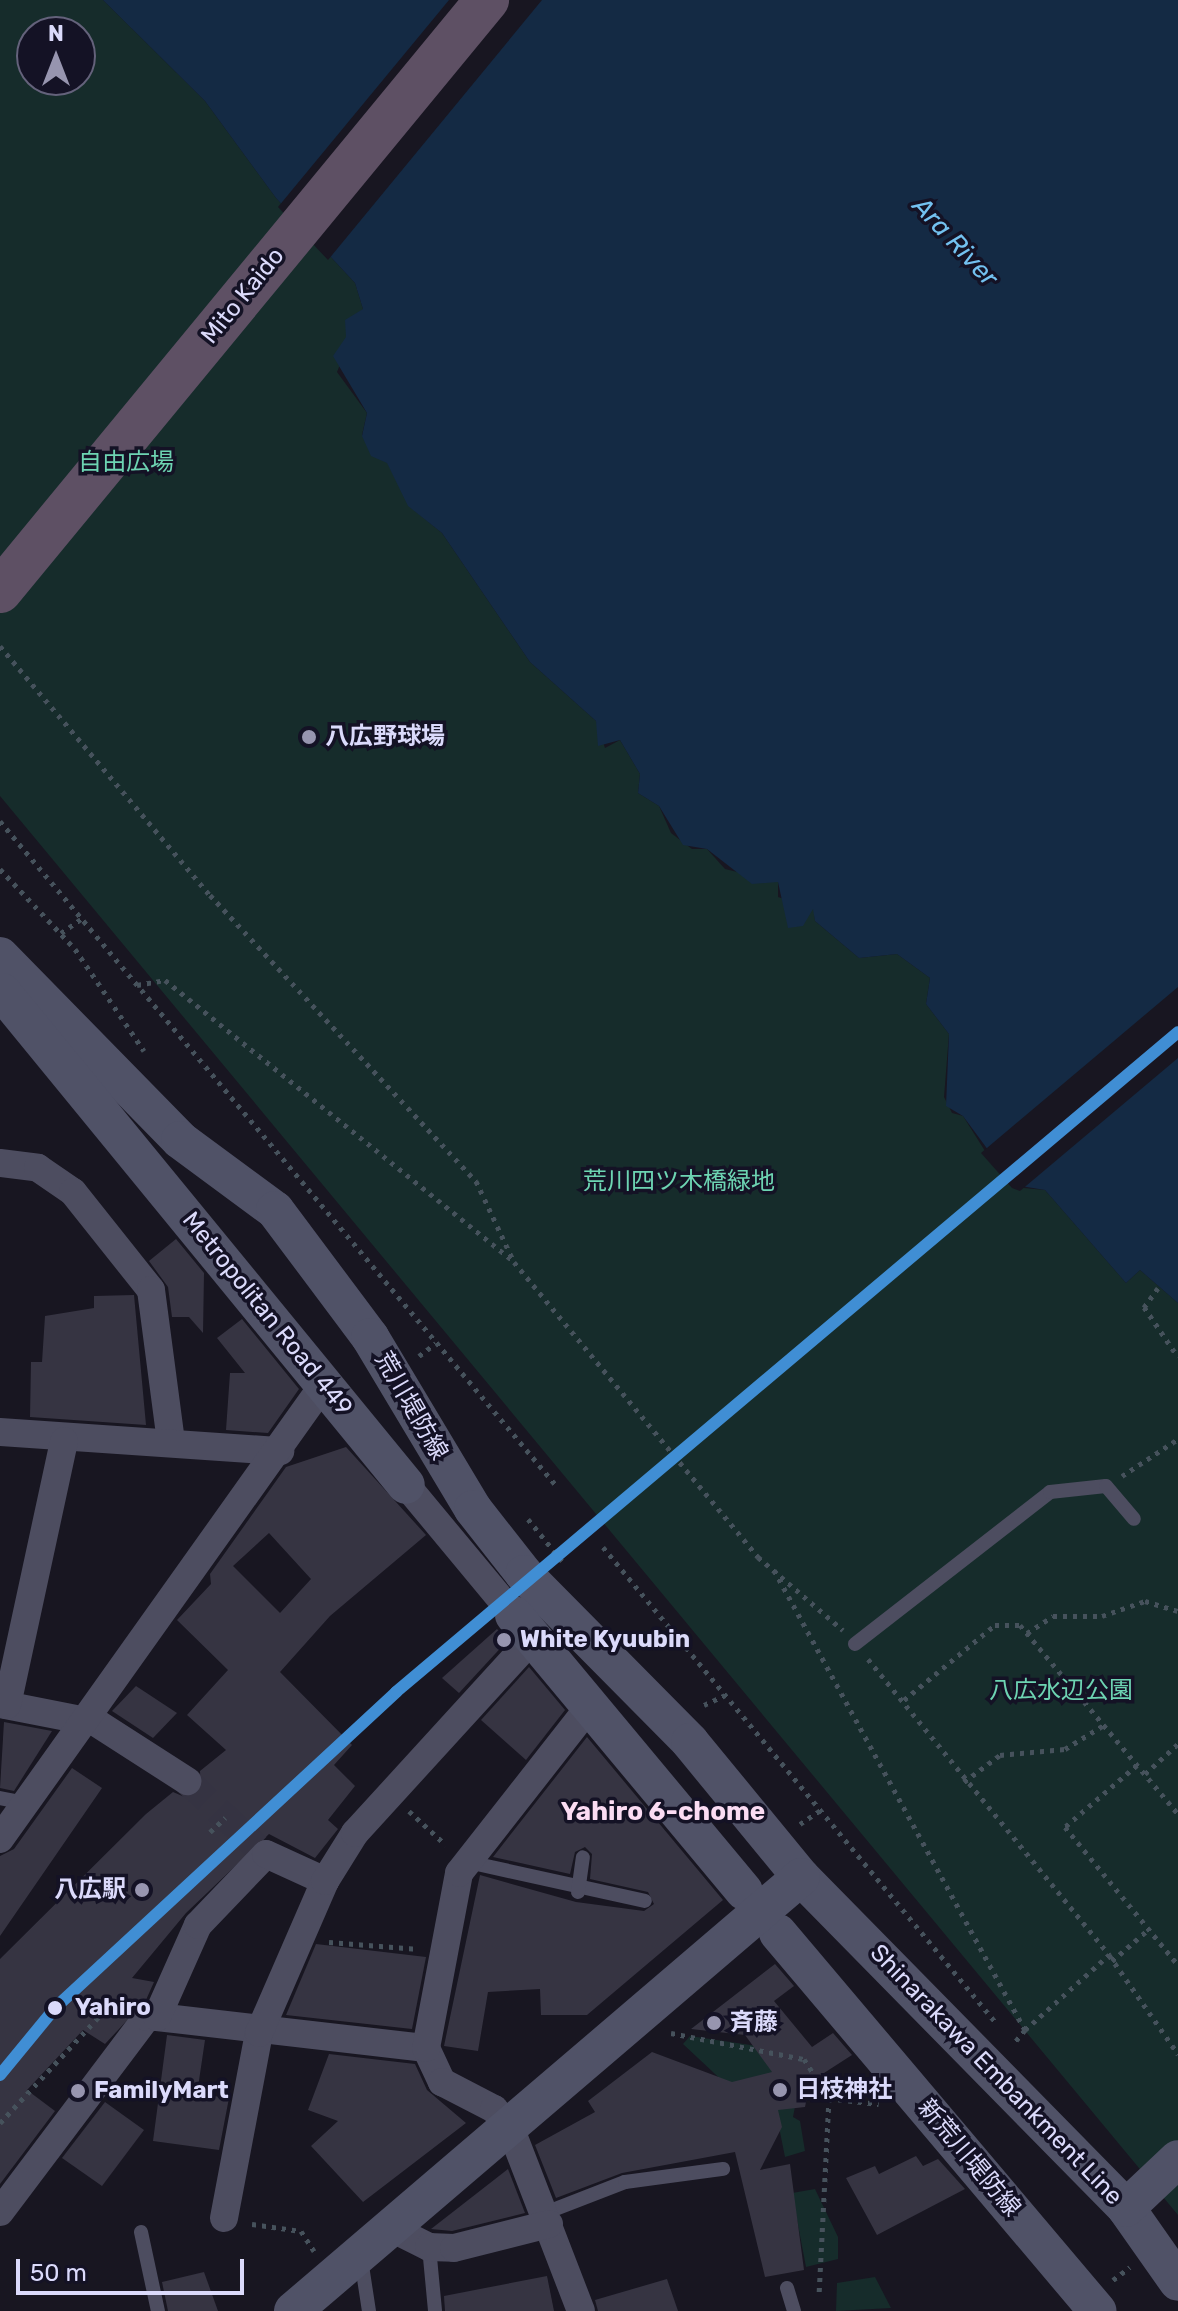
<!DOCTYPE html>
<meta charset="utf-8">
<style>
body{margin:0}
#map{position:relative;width:1178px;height:2311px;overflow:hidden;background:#181621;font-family:Rubik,"Noto Sans JP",sans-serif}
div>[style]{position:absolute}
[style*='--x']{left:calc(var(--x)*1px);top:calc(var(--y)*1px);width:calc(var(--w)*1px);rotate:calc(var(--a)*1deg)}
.green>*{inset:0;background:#162c2b}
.water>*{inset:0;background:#142a44}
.pier>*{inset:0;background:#181621}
.building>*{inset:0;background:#363442}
.street-tunnel>*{height:28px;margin-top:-14px;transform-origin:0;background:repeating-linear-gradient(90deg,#353342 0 28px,transparent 0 42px)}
.path>*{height:5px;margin-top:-2.5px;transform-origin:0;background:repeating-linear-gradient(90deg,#46525c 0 4px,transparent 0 10px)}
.lane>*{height:14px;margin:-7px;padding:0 7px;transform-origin:7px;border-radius:7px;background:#4d4d60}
.street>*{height:28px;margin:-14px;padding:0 14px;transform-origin:14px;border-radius:14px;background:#4d4d60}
.secondary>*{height:38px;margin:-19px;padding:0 19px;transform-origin:19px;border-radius:19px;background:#505267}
.highway>*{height:44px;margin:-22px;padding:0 22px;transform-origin:22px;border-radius:22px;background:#5e5064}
.rail-1>*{height:12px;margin:-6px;padding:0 6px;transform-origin:6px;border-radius:6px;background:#408ed4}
.dots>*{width:22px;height:22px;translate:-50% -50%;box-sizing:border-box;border:4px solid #141225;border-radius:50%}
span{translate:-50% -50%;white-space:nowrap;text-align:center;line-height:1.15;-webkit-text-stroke:7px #141225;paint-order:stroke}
.street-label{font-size:24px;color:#dbdafb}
.park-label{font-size:24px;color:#6dd4b2}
.poi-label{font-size:24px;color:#dbdafb;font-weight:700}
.left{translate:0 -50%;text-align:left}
.right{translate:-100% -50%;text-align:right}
.stop-label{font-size:24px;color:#dbdafb;font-weight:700}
.water-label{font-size:26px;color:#73c1f0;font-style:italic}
.neighbourhood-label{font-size:26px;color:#fbdcf3;font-weight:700}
.north{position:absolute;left:16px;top:16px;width:80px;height:80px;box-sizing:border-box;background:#141225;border:2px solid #64627b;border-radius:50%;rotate:0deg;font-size:22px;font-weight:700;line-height:32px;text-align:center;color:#dbdafb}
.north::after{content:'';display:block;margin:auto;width:28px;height:36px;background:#9795af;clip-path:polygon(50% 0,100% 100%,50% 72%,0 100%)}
.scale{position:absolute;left:16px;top:2259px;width:228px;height:36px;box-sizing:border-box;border:4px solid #dbdafb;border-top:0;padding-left:10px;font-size:24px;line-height:28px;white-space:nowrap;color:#dbdafb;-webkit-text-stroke:6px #141225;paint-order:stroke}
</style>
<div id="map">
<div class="green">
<i style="clip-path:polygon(evenodd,0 0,103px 0,205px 101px,276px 198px,355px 283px,363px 309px,337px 372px,367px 413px,362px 435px,387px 462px,409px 506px,442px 533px,530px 662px,596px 721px,605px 748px,620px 740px,640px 774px,638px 793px,659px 806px,671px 833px,692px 849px,707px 849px,725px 869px,778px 882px,778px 897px,814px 909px,815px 921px,859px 958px,897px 954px,930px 978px,926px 1004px,949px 1034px,944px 1097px,952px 1113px,963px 1116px,985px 1151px,1024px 1188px,1045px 1190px,1126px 1283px,1140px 1270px,1178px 1303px,1178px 2215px,0 796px,0 0,32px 32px,80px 32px,80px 80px,32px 80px,32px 32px)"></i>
<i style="clip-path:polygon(690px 2036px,778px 2049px,801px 2076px,793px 2117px,800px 2121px,805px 2151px,785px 2157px,777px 2117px,746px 2103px,683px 2044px)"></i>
<i style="clip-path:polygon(815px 2189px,838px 2237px,838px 2259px,806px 2267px,792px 2193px)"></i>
<i style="clip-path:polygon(875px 2277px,891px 2308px,836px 2311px,837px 2283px)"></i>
</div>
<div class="water">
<i style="clip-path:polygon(103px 0,1178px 0,1178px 1303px,1140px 1270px,1126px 1283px,1045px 1190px,1014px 1185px,963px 1116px,946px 1106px,949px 1034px,926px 1004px,930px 978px,897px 954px,859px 958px,815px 921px,813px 909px,803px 926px,788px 928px,778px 882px,752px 884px,707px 849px,683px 845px,659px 806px,638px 793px,640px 774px,620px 740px,598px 746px,596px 721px,530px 662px,442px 533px,408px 506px,387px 463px,371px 456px,362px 436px,367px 413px,333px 356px,346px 337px,345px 320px,363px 309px,355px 283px,276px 198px,205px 101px)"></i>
</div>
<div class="pier">
<i style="clip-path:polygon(449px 0,542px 0,328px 260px,278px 207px)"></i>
<i style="clip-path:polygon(1178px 987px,1178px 1058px,1020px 1191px,1012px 1188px,981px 1153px)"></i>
</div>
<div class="building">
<i style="clip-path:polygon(176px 1239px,204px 1273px,203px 1333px,189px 1317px,172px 1317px,168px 1287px,149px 1261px)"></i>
<i style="clip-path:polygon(134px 1295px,146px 1425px,30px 1417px,31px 1362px,42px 1362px,45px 1316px,94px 1308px,94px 1296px)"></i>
<i style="clip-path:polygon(242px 1319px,299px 1389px,268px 1433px,226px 1430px,230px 1373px,245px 1373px,217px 1338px)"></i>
<i style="clip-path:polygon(evenodd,346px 1447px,426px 1535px,330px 1616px,280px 1672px,352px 1745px,334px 1765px,355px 1786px,328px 1820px,338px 1829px,315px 1858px,269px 1834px,186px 1913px,132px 1978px,154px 1982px,146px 2000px,105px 2044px,83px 2030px,27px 2090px,55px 2111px,0 2184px,0 1959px,146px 1814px,173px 1792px,187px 1798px,201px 1791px,200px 1771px,226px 1750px,187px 1715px,228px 1670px,177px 1620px,211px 1584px,210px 1574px,286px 1467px,346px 1447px,269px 1533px,311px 1579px,280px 1613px,233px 1566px,269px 1533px)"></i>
<i style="clip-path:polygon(497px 1629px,507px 1641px,459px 1693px,442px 1678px)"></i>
<i style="clip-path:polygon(529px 1667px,565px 1710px,526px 1760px,481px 1720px)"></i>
<i style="clip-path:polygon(136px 1686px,177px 1713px,153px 1738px,112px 1711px)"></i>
<i style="clip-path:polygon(4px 1722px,52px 1731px,14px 1791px,0 1788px)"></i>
<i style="clip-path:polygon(587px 1737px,723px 1900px,587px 2015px,541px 2015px,540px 1989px,488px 1992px,478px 2051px,444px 2046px,480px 1875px,576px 1902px,644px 1911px,654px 1904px,648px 1892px,590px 1879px,592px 1854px,585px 1847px,575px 1852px,570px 1874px,493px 1857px)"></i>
<i style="clip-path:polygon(72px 1768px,102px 1788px,0 1936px,0 1856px,14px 1849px)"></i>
<i style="clip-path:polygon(316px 1944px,426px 1957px,412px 2029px,286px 2015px)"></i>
<i style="clip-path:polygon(775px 1964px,794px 1986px,774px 2001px,812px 2047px,833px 2033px,852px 2055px,810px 2082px,805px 2107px,778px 2110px,782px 2127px,760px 2170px,790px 2164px,804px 2270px,765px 2277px,735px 2152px,622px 2173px,556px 2198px,535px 2145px,595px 2112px,588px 2101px,652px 2052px,732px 2082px,772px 2072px,745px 2035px,691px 2029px)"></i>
<i style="clip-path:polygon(167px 2035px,205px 2040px,197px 2094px,229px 2098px,219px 2150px,153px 2141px)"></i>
<i style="clip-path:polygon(329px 2054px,415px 2064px,427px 2090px,466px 2123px,363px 2202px,311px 2146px,338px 2121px,308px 2110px)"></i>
<i style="clip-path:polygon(105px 2102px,144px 2130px,102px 2186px,62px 2158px)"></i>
<i style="clip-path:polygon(916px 2156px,923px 2166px,938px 2159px,965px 2189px,877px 2235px,846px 2178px,875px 2166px,879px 2174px)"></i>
<i style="clip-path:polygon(508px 2169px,525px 2213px,452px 2231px,431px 2229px)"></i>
<i style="clip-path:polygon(204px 2272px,218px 2311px,168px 2311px,162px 2282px)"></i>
<i style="clip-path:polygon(547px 2276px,554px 2311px,445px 2311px,444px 2296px)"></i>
<i style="clip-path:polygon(667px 2279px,678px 2311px,598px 2311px,595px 2300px)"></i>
</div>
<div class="street-tunnel">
<i style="--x:187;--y:1781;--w:96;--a:43.3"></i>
</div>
<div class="path">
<i style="--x:0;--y:646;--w:326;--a:49.9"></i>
<i style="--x:210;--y:895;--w:391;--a:47.1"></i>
<i style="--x:476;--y:1181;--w:89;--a:64.9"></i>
<i style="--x:514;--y:1262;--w:383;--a:50.4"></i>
<i style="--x:758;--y:1557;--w:112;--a:40.7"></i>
<i style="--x:0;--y:821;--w:865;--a:50.07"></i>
<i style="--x:0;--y:869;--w:110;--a:46.8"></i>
<i style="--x:75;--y:949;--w:123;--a:55.9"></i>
<i style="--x:61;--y:933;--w:24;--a:-35"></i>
<i style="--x:137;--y:985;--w:28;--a:-10"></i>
<i style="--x:165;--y:980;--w:447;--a:38.9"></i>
<i style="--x:1158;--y:1288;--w:24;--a:126"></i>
<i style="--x:1144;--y:1307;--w:60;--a:55.8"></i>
<i style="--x:419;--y:1356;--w:21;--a:-37"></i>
<i style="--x:1122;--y:1476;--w:67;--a:-33.5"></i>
<i style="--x:528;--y:1519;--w:54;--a:51"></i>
<i style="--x:603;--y:1547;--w:619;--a:50.44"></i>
<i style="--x:774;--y:1570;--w:524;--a:61.38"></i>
<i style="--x:1025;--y:2030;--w:17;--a:130"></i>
<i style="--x:1027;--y:1633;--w:31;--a:-33"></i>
<i style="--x:1053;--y:1616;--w:49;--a:0"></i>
<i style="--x:1102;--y:1616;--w:46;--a:-19.2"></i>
<i style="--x:1145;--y:1601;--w:34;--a:17"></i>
<i style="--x:868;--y:1659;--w:382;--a:50.8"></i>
<i style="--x:1109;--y:1955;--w:121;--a:55.1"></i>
<i style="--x:904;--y:1700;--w:118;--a:-39.5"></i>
<i style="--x:995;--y:1625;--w:25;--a:0"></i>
<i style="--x:1020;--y:1625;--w:246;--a:50.1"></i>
<i style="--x:704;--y:1705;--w:23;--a:-25"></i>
<i style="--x:1137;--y:1765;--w:95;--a:139.3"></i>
<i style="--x:1065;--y:1827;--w:178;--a:50.7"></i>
<i style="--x:1145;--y:1774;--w:45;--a:-42.3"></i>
<i style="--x:964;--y:1782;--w:45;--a:-36.9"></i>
<i style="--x:1000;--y:1755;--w:65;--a:-5.3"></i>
<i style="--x:1065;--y:1749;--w:46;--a:-31.6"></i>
<i style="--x:409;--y:1811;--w:50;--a:42.6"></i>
<i style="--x:800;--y:1824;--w:29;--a:-34"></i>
<i style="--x:210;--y:1832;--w:21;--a:-43"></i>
<i style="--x:329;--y:1942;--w:90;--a:4.4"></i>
<i style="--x:1112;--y:1961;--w:49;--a:-40.9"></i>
<i style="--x:1025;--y:2030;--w:113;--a:-41.8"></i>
<i style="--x:671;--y:2033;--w:136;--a:11.1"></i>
<i style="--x:804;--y:2059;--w:46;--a:57.3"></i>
<i style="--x:829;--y:2098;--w:197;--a:92.9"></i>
<i style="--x:818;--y:2097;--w:61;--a:6.5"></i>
<i style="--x:0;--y:2123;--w:154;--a:-47.1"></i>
<i style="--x:252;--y:2224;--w:49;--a:8.1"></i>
<i style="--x:301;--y:2231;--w:24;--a:57"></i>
<i style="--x:1113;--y:2280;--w:21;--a:-37"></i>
</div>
<div class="lane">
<i style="--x:855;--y:1644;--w:247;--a:-37.9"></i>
<i style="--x:1050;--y:1492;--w:56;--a:-6.1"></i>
<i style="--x:1106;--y:1486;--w:43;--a:49.7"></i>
<i style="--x:0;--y:1798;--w:25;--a:11"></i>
<i style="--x:468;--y:1862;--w:181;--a:12.4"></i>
<i style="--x:578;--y:1892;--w:35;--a:-82"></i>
<i style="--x:545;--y:2213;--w:86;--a:-21.2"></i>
<i style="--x:625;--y:2182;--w:99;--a:-7.6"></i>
<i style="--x:141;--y:2232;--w:81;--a:77.9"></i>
<i style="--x:429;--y:2247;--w:64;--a:84.6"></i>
<i style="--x:361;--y:2259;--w:53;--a:81.3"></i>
<i style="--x:787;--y:2288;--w:24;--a:73"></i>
</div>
<div class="street">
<i style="--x:0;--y:1163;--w:38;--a:7"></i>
<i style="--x:38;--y:1168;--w:42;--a:34.4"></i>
<i style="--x:73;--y:1192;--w:125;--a:51.5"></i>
<i style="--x:151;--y:1290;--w:153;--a:82.5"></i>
<i style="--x:0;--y:1432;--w:281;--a:3.9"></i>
<i style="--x:406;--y:1485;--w:169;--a:50.3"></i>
<i style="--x:0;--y:1704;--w:89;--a:11.1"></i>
<i style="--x:7;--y:1705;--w:270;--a:-77.8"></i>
<i style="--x:89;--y:1718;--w:117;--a:32.7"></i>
<i style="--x:0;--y:1839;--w:559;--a:-54.55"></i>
<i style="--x:157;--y:2017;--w:271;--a:6.6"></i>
<i style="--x:426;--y:2048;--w:38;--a:65"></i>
<i style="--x:442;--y:2082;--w:59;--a:27.4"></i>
<i style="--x:494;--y:2109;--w:24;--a:48"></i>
<i style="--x:510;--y:2127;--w:197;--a:68.9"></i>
<i style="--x:426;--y:2048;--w:178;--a:-79.3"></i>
<i style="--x:459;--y:1873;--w:212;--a:-51.9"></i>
<i style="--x:0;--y:2212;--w:244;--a:-53"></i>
<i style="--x:147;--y:2017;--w:10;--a:0"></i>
<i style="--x:157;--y:2017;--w:101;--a:-66"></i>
<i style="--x:198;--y:1925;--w:98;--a:-46.2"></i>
<i style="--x:266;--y:1854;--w:65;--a:24.6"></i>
<i style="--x:224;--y:2218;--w:188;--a:-79.3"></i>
<i style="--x:259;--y:2033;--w:166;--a:-66.5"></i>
<i style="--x:325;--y:1881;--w:57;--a:-58"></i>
<i style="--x:355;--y:1833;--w:263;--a:-47.6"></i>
<i style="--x:391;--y:2228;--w:42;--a:26.6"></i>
<i style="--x:429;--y:2247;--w:25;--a:2"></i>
<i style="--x:454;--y:2248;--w:98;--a:-14.2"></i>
</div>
<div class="secondary">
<i style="--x:0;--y:956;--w:257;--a:45.6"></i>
<i style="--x:180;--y:1140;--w:118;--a:36.4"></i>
<i style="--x:275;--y:1210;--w:159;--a:53.2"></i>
<i style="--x:370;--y:1337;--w:200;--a:59.1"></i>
<i style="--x:473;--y:1509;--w:83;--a:51.9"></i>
<i style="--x:524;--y:1574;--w:236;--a:45.3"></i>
<i style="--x:690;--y:1742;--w:175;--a:50.6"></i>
<i style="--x:801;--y:1877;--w:464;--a:45.5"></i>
<i style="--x:1126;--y:2208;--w:90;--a:54.9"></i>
<i style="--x:2;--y:992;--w:637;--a:50.67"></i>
<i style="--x:514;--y:1615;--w:359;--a:50.2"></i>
<i style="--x:778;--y:1933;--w:495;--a:49.8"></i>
<i style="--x:1126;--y:2208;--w:71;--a:-43.3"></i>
<i style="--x:293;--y:2311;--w:668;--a:-40.51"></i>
</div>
<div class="highway">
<i style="--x:0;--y:591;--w:766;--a:-50.51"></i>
</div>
<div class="rail-1">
<i style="--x:0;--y:2075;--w:87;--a:-50.6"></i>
<i style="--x:55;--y:2008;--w:465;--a:-42.8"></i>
<i style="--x:396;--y:1692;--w:1023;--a:-40.16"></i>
</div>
<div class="dots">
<i style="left:309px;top:737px;background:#9795af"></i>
<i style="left:504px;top:1640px;background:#9795af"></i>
<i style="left:142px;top:1890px;background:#9795af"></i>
<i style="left:55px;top:2008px;background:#dbdafb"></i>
<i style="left:714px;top:2023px;background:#9795af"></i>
<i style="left:780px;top:2090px;background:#9795af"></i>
<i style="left:78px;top:2091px;background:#9795af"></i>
</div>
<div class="street-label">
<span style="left:243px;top:296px;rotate:-51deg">Mito Kaido</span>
<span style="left:267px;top:1314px;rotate:51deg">Metropolitan Road 449</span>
<span style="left:411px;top:1406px;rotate:60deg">荒川堤防線</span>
<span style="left:996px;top:2075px;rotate:46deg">Shinarakawa Embankment Line</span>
<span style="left:969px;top:2158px;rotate:50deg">新荒川堤防線</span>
</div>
<div class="park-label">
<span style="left:126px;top:463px">自由広場</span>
<span style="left:679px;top:1182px">荒川四ツ木橋緑地</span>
<span style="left:1061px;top:1691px">八広水辺公園</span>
</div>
<div class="poi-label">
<span class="left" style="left:325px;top:737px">八広野球場</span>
<span class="left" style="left:520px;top:1640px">White Kyuubin</span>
<span class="right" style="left:126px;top:1890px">八広駅</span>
<span class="left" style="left:730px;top:2023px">斉藤</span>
<span class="left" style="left:796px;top:2090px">日枝神社</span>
<span class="left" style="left:94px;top:2091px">FamilyMart</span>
</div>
<div class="stop-label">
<span class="left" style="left:75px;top:2008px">Yahiro</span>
</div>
<div class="water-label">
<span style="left:955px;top:242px;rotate:47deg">Ara River</span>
</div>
<div class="neighbourhood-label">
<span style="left:663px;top:1812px">Yahiro 6-chome</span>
</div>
<div class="north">N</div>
<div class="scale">50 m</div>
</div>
